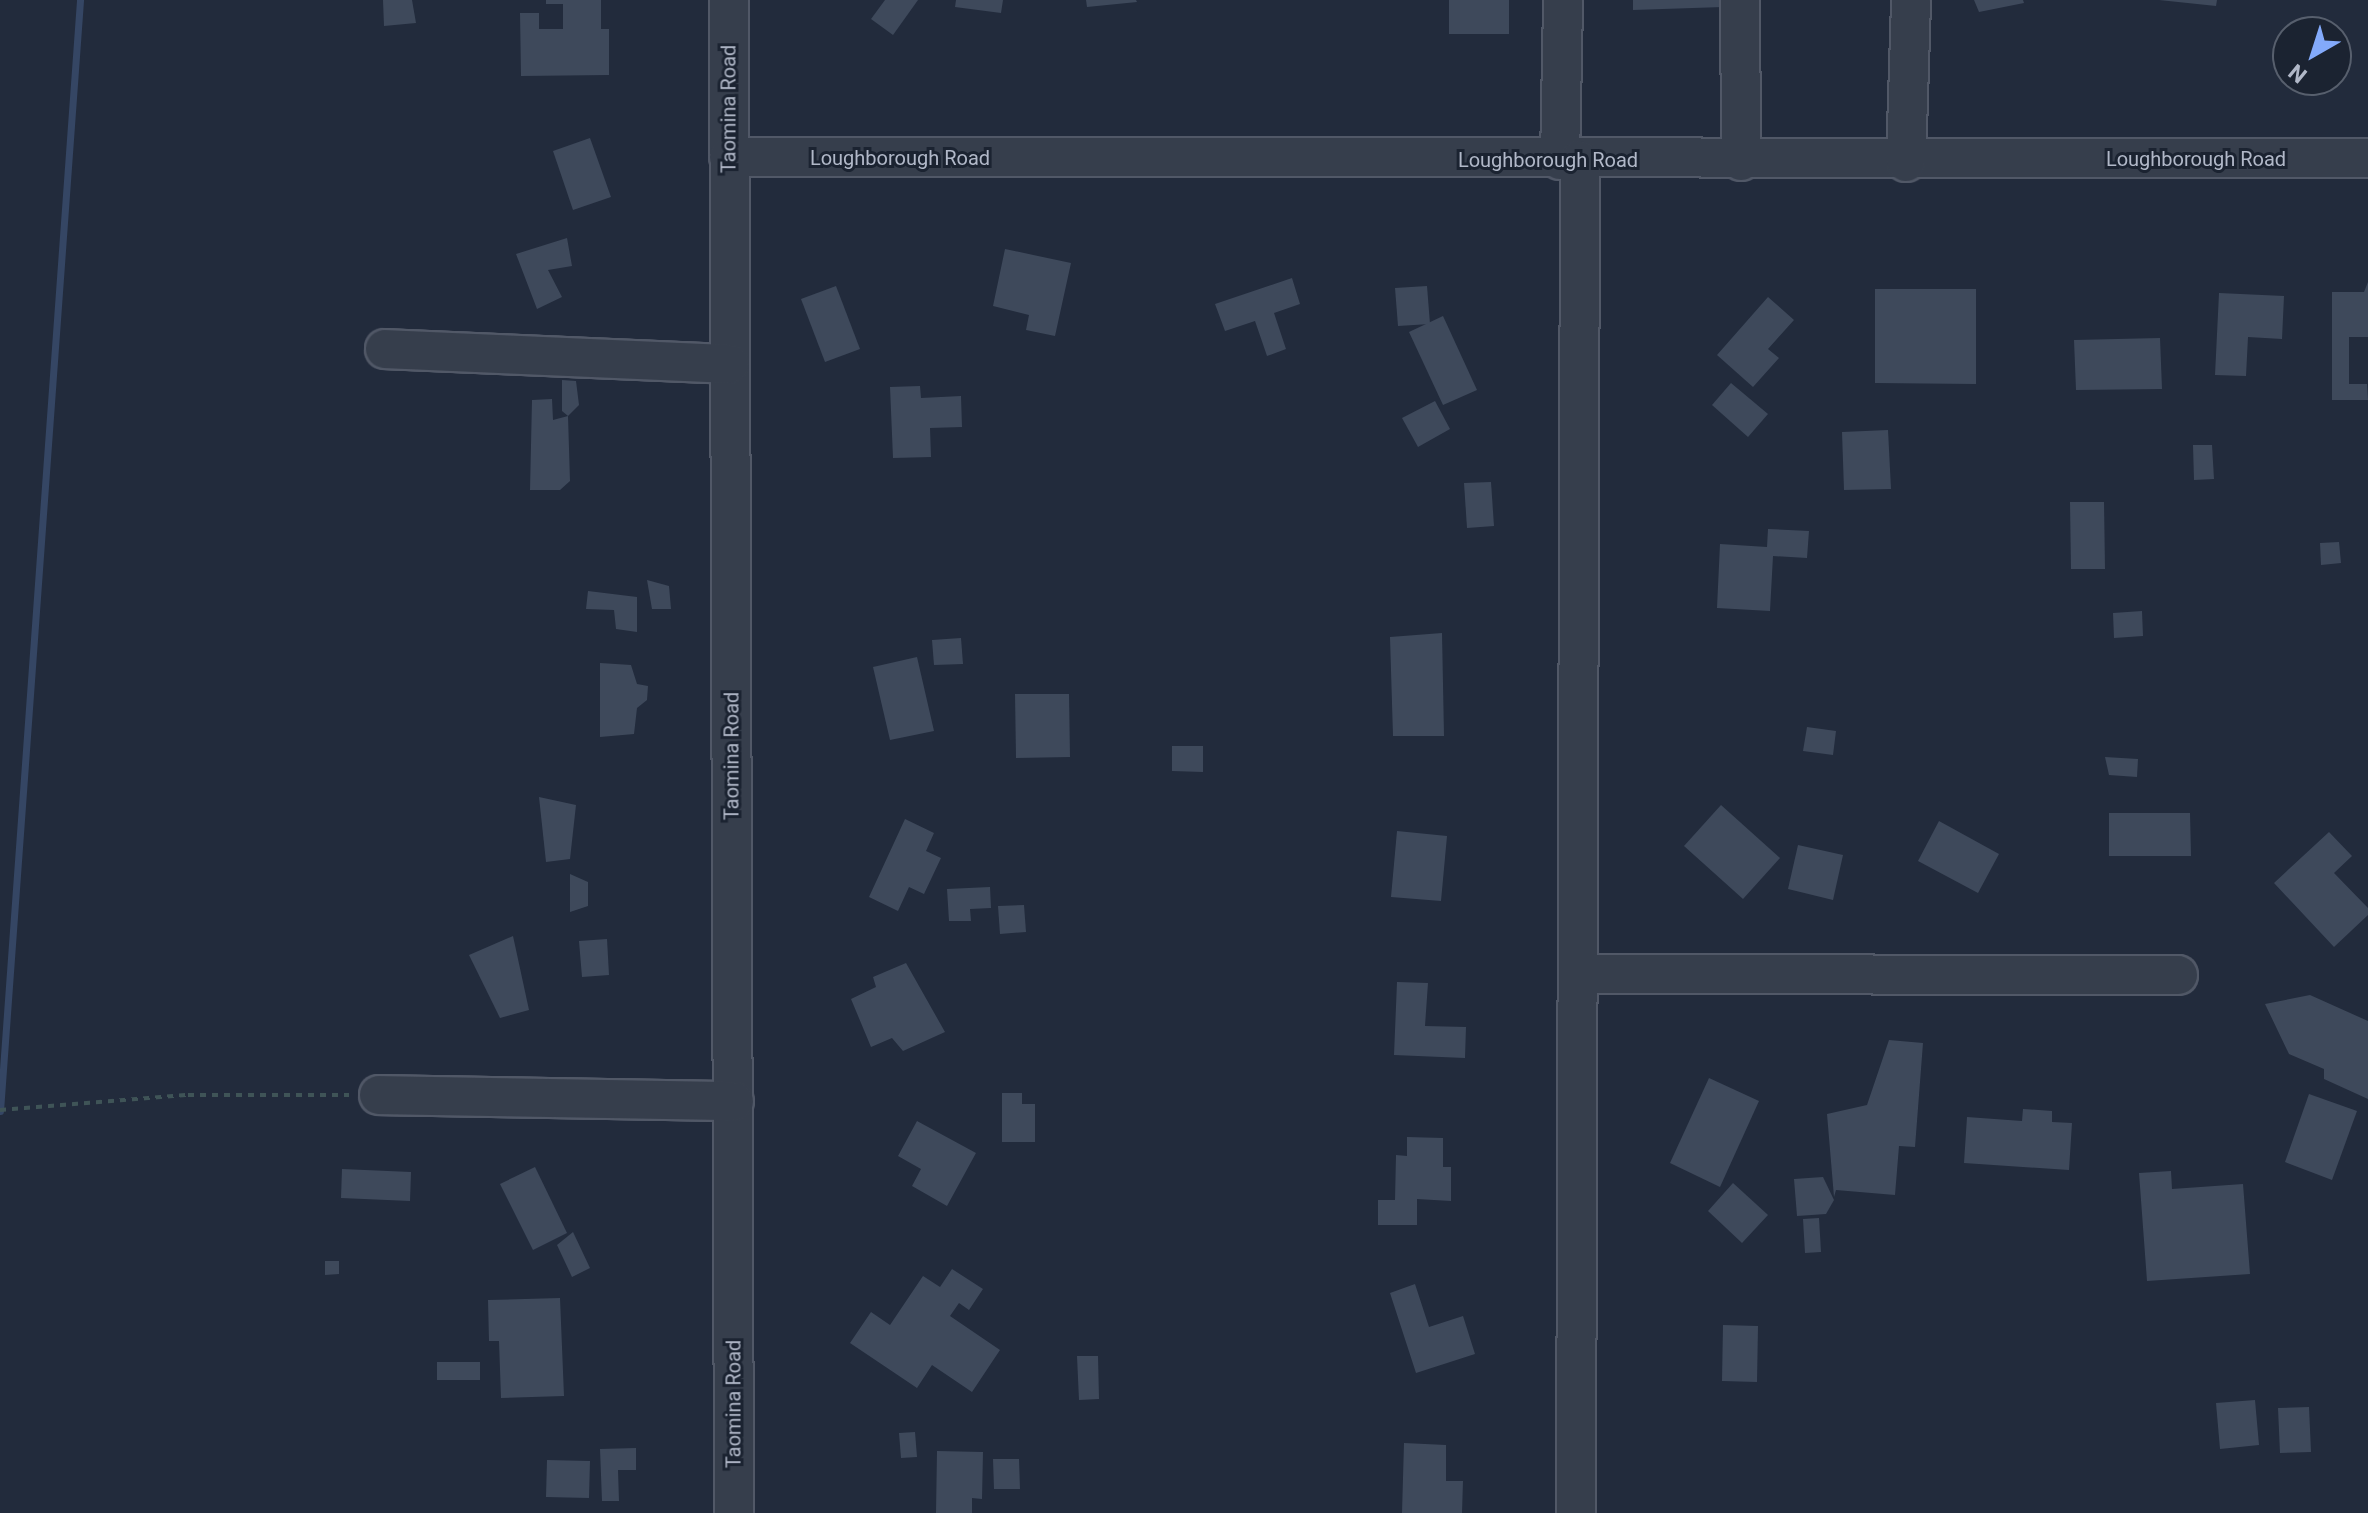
<!DOCTYPE html>
<style>
body{margin:0}
#map{position:relative;width:2368px;height:1513px;overflow:hidden;background:#222b3c;font-family:Roboto,sans-serif}
div>[style]{position:absolute}
[style*='--x']{left:calc(var(--x)*1px);top:calc(var(--y)*1px);width:calc(var(--w)*1px);rotate:calc(var(--a)*1deg)}
.stream>*{height:7px;margin:-3.5px;padding:0 3.5px;transform-origin:3.5px;border-radius:3.5px;background:#354664}
.building>*{inset:0;background:#3e495b}
.path>*{height:4px;margin-top:-2px;transform-origin:0;background:repeating-linear-gradient(90deg,#3f5457 0 6px,transparent 0 12px)}
.roads{filter:drop-shadow(2px 0 #515867) drop-shadow(-2px 0 #515867) drop-shadow(0 2px #515867) drop-shadow(0 -2px #515867)}
.minor>*{height:38px;margin:-19px;padding:0 19px;transform-origin:19px;border-radius:19px;background:#363e4c}
span{translate:-50% -50%;white-space:nowrap;text-align:center;line-height:1.15;-webkit-text-stroke:6px #1b2331;paint-order:stroke}
.street-label{font-size:20px;color:#b1b8c8}
.north{position:absolute;left:2272px;top:16px;width:80px;height:80px;box-sizing:border-box;background:#1b2331;border:2px solid #575f6d;border-radius:50%;rotate:219deg;font-size:22px;font-weight:700;line-height:32px;text-align:center;color:#b1b8c8}
.north::after{content:'';display:block;margin:auto;width:28px;height:36px;background:#83aafb;clip-path:polygon(50% 0,100% 100%,50% 72%,0 100%)}
</style>
<div id="map">
<div class="stream">
<i style="--x:0;--y:1111;--w:1114;--a:-85.88"></i>
</div>
<div class="building">
<i style="clip-path:polygon(383px 0,412px 0,416px 23px,384px 26px)"></i>
<i style="clip-path:polygon(546px 0,601px 0,601px 29px,609px 29px,609px 75px,521px 76px,520px 13px,539px 13px,539px 29px,563px 29px,563px 4px,546px 4px)"></i>
<i style="clip-path:polygon(885px 0,918px 0,893px 35px,871px 19px)"></i>
<i style="clip-path:polygon(956px 0,1003px 0,1001px 13px,955px 7px)"></i>
<i style="clip-path:polygon(1086px 0,1136px 0,1137px 2px,1087px 7px)"></i>
<i style="clip-path:polygon(1449px 0,1509px 0,1509px 34px,1449px 34px)"></i>
<i style="clip-path:polygon(1633px 0,1723px 0,1723px 7px,1633px 10px)"></i>
<i style="clip-path:polygon(1974px 0,2023px 0,2024px 3px,1979px 12px)"></i>
<i style="clip-path:polygon(2159px 0,2217px 0,2216px 6px)"></i>
<i style="clip-path:polygon(590px 138px,611px 197px,573px 210px,553px 151px)"></i>
<i style="clip-path:polygon(567px 238px,572px 266px,548px 270px,562px 297px,537px 309px,516px 254px)"></i>
<i style="clip-path:polygon(1005px 249px,1071px 263px,1055px 336px,1026px 330px,1029px 315px,993px 306px)"></i>
<i style="clip-path:polygon(1292px 278px,1300px 304px,1274px 313px,1286px 349px,1267px 356px,1255px 321px,1225px 331px,1215px 304px)"></i>
<i style="clip-path:polygon(2368px 282px,2368px 337px,2349px 337px,2349px 384px,2367px 384px,2368px 400px,2332px 400px,2332px 292px,2364px 292px)"></i>
<i style="clip-path:polygon(836px 286px,860px 349px,825px 362px,801px 299px)"></i>
<i style="clip-path:polygon(1427px 286px,1430px 324px,1398px 326px,1395px 288px)"></i>
<i style="clip-path:polygon(1875px 289px,1976px 289px,1976px 384px,1875px 383px)"></i>
<i style="clip-path:polygon(2219px 293px,2284px 296px,2282px 339px,2248px 337px,2246px 376px,2215px 375px)"></i>
<i style="clip-path:polygon(1768px 297px,1794px 320px,1768px 349px,1779px 358px,1753px 387px,1717px 355px)"></i>
<i style="clip-path:polygon(1443px 316px,1477px 390px,1443px 405px,1409px 332px)"></i>
<i style="clip-path:polygon(2160px 338px,2162px 389px,2076px 390px,2074px 340px)"></i>
<i style="clip-path:polygon(562px 380px,576px 381px,579px 405px,568px 416px,562px 411px)"></i>
<i style="clip-path:polygon(1731px 383px,1768px 414px,1748px 437px,1712px 405px)"></i>
<i style="clip-path:polygon(920px 386px,921px 398px,961px 396px,962px 427px,930px 428px,931px 457px,893px 458px,890px 387px)"></i>
<i style="clip-path:polygon(552px 399px,553px 420px,568px 416px,570px 481px,560px 490px,530px 490px,532px 400px)"></i>
<i style="clip-path:polygon(1435px 401px,1450px 429px,1418px 447px,1402px 418px)"></i>
<i style="clip-path:polygon(1888px 430px,1891px 489px,1844px 490px,1842px 432px)"></i>
<i style="clip-path:polygon(2193px 445px,2212px 445px,2214px 479px,2194px 480px)"></i>
<i style="clip-path:polygon(1491px 482px,1494px 526px,1467px 528px,1464px 483px)"></i>
<i style="clip-path:polygon(2070px 502px,2104px 502px,2105px 569px,2071px 569px)"></i>
<i style="clip-path:polygon(1768px 529px,1809px 531px,1807px 558px,1773px 556px,1770px 611px,1717px 608px,1720px 544px,1767px 547px)"></i>
<i style="clip-path:polygon(2339px 542px,2341px 563px,2321px 565px,2320px 543px)"></i>
<i style="clip-path:polygon(647px 580px,669px 586px,671px 609px,652px 609px)"></i>
<i style="clip-path:polygon(588px 591px,637px 597px,637px 632px,616px 629px,614px 610px,586px 609px)"></i>
<i style="clip-path:polygon(2142px 611px,2143px 636px,2114px 638px,2113px 613px)"></i>
<i style="clip-path:polygon(1442px 633px,1444px 736px,1393px 736px,1390px 637px)"></i>
<i style="clip-path:polygon(961px 638px,963px 664px,934px 665px,932px 640px)"></i>
<i style="clip-path:polygon(917px 657px,934px 731px,890px 740px,873px 667px)"></i>
<i style="clip-path:polygon(600px 663px,631px 665px,637px 684px,648px 686px,647px 700px,637px 708px,634px 734px,600px 737px)"></i>
<i style="clip-path:polygon(1015px 694px,1069px 694px,1070px 757px,1016px 758px)"></i>
<i style="clip-path:polygon(1807px 727px,1836px 731px,1833px 755px,1803px 751px)"></i>
<i style="clip-path:polygon(1172px 746px,1203px 746px,1203px 772px,1172px 771px)"></i>
<i style="clip-path:polygon(2105px 757px,2138px 759px,2137px 777px,2109px 775px)"></i>
<i style="clip-path:polygon(539px 797px,576px 805px,570px 859px,546px 862px)"></i>
<i style="clip-path:polygon(1721px 805px,1780px 858px,1743px 899px,1684px 846px)"></i>
<i style="clip-path:polygon(2109px 813px,2190px 813px,2191px 856px,2109px 856px)"></i>
<i style="clip-path:polygon(905px 819px,934px 833px,926px 851px,941px 858px,924px 894px,909px 887px,898px 911px,869px 897px)"></i>
<i style="clip-path:polygon(1939px 821px,1999px 854px,1978px 893px,1918px 861px)"></i>
<i style="clip-path:polygon(1397px 831px,1447px 836px,1441px 901px,1391px 897px)"></i>
<i style="clip-path:polygon(2329px 832px,2352px 856px,2334px 873px,2368px 908px,2368px 915px,2334px 947px,2274px 883px)"></i>
<i style="clip-path:polygon(1798px 845px,1843px 855px,1833px 900px,1788px 889px)"></i>
<i style="clip-path:polygon(570px 874px,588px 882px,588px 906px,570px 912px)"></i>
<i style="clip-path:polygon(990px 887px,991px 908px,970px 909px,971px 921px,949px 921px,947px 889px)"></i>
<i style="clip-path:polygon(1024px 905px,1026px 932px,1000px 934px,998px 906px)"></i>
<i style="clip-path:polygon(513px 936px,529px 1010px,500px 1018px,469px 955px)"></i>
<i style="clip-path:polygon(607px 939px,609px 975px,582px 977px,579px 941px)"></i>
<i style="clip-path:polygon(906px 963px,945px 1032px,903px 1051px,892px 1038px,871px 1047px,851px 999px,876px 987px,873px 977px)"></i>
<i style="clip-path:polygon(1397px 982px,1428px 983px,1425px 1026px,1466px 1027px,1465px 1058px,1394px 1055px)"></i>
<i style="clip-path:polygon(2310px 995px,2368px 1021px,2368px 1099px,2324px 1079px,2324px 1069px,2289px 1054px,2265px 1004px)"></i>
<i style="clip-path:polygon(1889px 1040px,1923px 1043px,1915px 1147px,1899px 1146px,1895px 1195px,1836px 1190px,1834px 1197px,1827px 1114px,1867px 1105px)"></i>
<i style="clip-path:polygon(1709px 1078px,1759px 1101px,1720px 1187px,1670px 1163px)"></i>
<i style="clip-path:polygon(1002px 1093px,1022px 1093px,1022px 1104px,1035px 1104px,1035px 1142px,1002px 1142px)"></i>
<i style="clip-path:polygon(2309px 1094px,2357px 1111px,2332px 1180px,2285px 1162px)"></i>
<i style="clip-path:polygon(2023px 1109px,2052px 1111px,2052px 1122px,2072px 1123px,2069px 1170px,1964px 1163px,1967px 1117px,2022px 1121px)"></i>
<i style="clip-path:polygon(917px 1121px,976px 1153px,947px 1206px,912px 1186px,921px 1169px,898px 1156px)"></i>
<i style="clip-path:polygon(1407px 1137px,1443px 1138px,1443px 1167px,1451px 1167px,1451px 1201px,1417px 1199px,1417px 1225px,1378px 1225px,1378px 1200px,1395px 1200px,1396px 1155px,1407px 1156px)"></i>
<i style="clip-path:polygon(535px 1167px,567px 1233px,533px 1250px,500px 1184px)"></i>
<i style="clip-path:polygon(342px 1169px,411px 1172px,410px 1201px,341px 1198px)"></i>
<i style="clip-path:polygon(2171px 1171px,2172px 1189px,2243px 1184px,2250px 1274px,2147px 1281px,2139px 1173px)"></i>
<i style="clip-path:polygon(1823px 1177px,1834px 1200px,1826px 1214px,1797px 1216px,1794px 1179px)"></i>
<i style="clip-path:polygon(1733px 1183px,1768px 1215px,1742px 1243px,1708px 1211px)"></i>
<i style="clip-path:polygon(1819px 1218px,1821px 1252px,1805px 1253px,1803px 1219px)"></i>
<i style="clip-path:polygon(573px 1232px,590px 1268px,572px 1277px,557px 1245px)"></i>
<i style="clip-path:polygon(325px 1261px,339px 1261px,339px 1274px,325px 1275px)"></i>
<i style="clip-path:polygon(952px 1269px,983px 1289px,969px 1310px,959px 1303px,950px 1316px,1000px 1350px,972px 1392px,932px 1365px,917px 1388px,850px 1343px,871px 1312px,890px 1325px,923px 1276px,940px 1287px)"></i>
<i style="clip-path:polygon(1415px 1284px,1429px 1327px,1463px 1316px,1475px 1354px,1416px 1373px,1390px 1293px)"></i>
<i style="clip-path:polygon(560px 1298px,564px 1396px,501px 1398px,499px 1341px,489px 1341px,488px 1300px)"></i>
<i style="clip-path:polygon(1723px 1325px,1758px 1326px,1757px 1382px,1722px 1381px)"></i>
<i style="clip-path:polygon(1077px 1356px,1098px 1356px,1099px 1399px,1079px 1400px)"></i>
<i style="clip-path:polygon(437px 1362px,480px 1362px,480px 1380px,437px 1380px)"></i>
<i style="clip-path:polygon(2255px 1400px,2259px 1445px,2220px 1449px,2216px 1403px)"></i>
<i style="clip-path:polygon(2309px 1407px,2311px 1452px,2280px 1453px,2278px 1408px)"></i>
<i style="clip-path:polygon(915px 1432px,917px 1457px,901px 1458px,899px 1433px)"></i>
<i style="clip-path:polygon(1404px 1443px,1446px 1445px,1446px 1481px,1463px 1481px,1462px 1513px,1402px 1513px)"></i>
<i style="clip-path:polygon(636px 1448px,636px 1470px,618px 1470px,619px 1501px,602px 1501px,600px 1449px)"></i>
<i style="clip-path:polygon(937px 1451px,983px 1452px,982px 1499px,972px 1498px,972px 1513px,936px 1513px)"></i>
<i style="clip-path:polygon(993px 1459px,1019px 1459px,1020px 1489px,994px 1489px)"></i>
<i style="clip-path:polygon(547px 1460px,590px 1461px,589px 1498px,546px 1497px)"></i>
</div>
<div class="path">
<i style="--x:0;--y:1110;--w:189;--a:-4.6"></i>
<i style="--x:188;--y:1095;--w:161;--a:0"></i>
</div>
<div class="roads">
<div class="minor">
<i style="--x:729;--y:0;--w:1513;--a:89.81"></i>
<i style="--x:1740;--y:0;--w:161;--a:89.6"></i>
<i style="--x:729;--y:157;--w:1639;--a:0.03"></i>
<i style="--x:1560;--y:160;--w:160;--a:-88.9"></i>
<i style="--x:1906;--y:162;--w:162;--a:-88.2"></i>
<i style="--x:385;--y:349;--w:345;--a:2.5"></i>
<i style="--x:1578;--y:974;--w:600;--a:0.1"></i>
<i style="--x:379;--y:1095;--w:355;--a:1"></i>
<i style="--x:1576;--y:1513;--w:1353;--a:-89.83"></i>
</div>
</div>
<div class="street-label">
<span style="left:729px;top:109px;rotate:-90deg">Taomina Road</span>
<span style="left:900px;top:158px">Loughborough Road</span>
<span style="left:2196px;top:159px">Loughborough Road</span>
<span style="left:1548px;top:160px">Loughborough Road</span>
<span style="left:732px;top:756px;rotate:-90deg">Taomina Road</span>
<span style="left:734px;top:1404px;rotate:-90deg">Taomina Road</span>
</div>
<div class="north">N</div>
</div>
